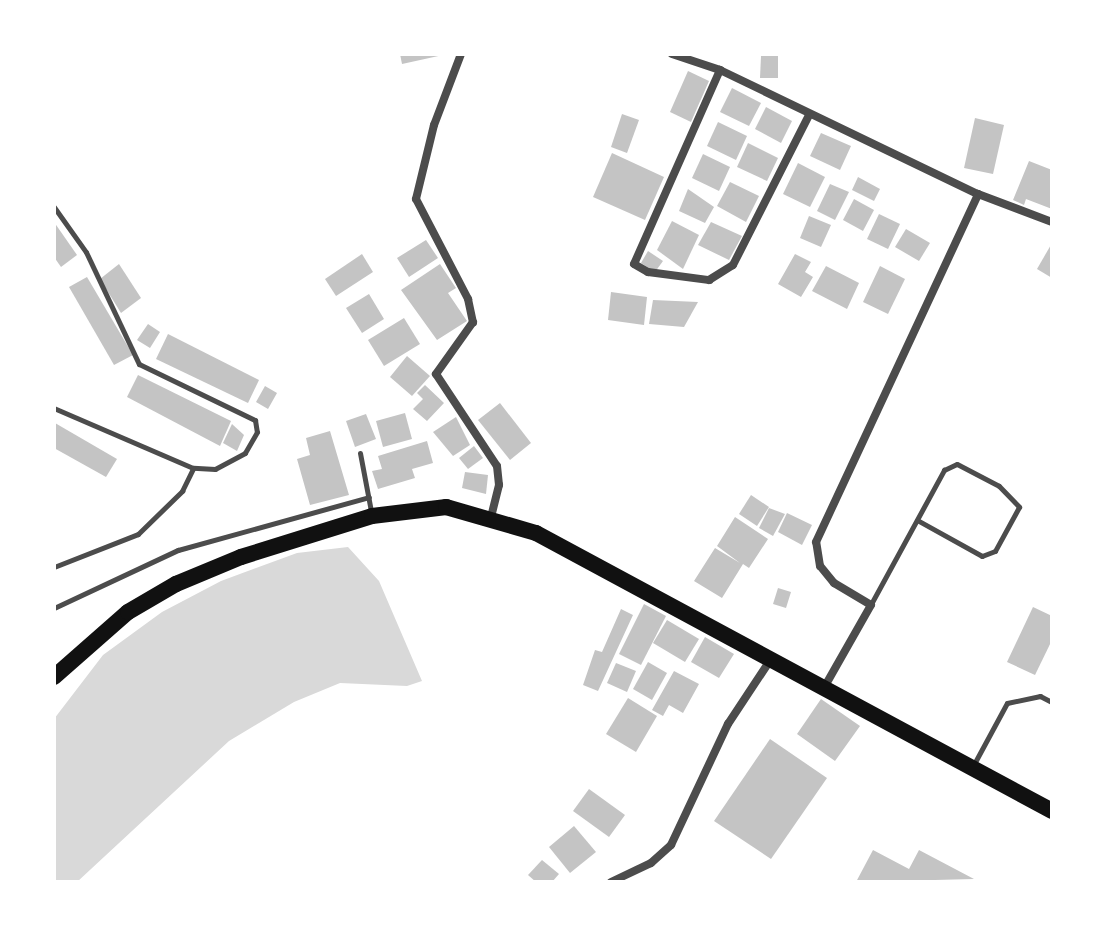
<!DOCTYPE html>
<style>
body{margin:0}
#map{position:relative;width:1106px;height:936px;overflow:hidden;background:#fff;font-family:"Golos Text",sans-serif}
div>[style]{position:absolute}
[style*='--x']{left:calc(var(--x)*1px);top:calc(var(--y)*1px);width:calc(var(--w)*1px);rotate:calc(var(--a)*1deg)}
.water>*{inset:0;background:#d9d9d9}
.building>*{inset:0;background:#c4c4c4}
.service>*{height:5px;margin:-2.5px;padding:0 2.5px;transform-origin:2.5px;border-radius:2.5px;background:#4c4c4c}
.minor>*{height:8px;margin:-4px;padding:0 4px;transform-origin:4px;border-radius:4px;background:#4c4c4c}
.secondary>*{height:16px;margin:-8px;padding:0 8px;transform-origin:8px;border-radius:8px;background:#111}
span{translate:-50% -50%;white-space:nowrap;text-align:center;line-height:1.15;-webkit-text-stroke:6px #fff;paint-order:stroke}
.frame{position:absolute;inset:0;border:56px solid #fff;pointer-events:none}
</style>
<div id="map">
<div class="water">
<i style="clip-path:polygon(348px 547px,379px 581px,422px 681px,407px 686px,340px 683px,294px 702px,229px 741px,77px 882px,54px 882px,54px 719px,103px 655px,162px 612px,221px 581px,297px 553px)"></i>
</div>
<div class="building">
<i style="clip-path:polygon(400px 54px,443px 54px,443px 55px,402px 64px)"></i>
<i style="clip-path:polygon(761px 56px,778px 56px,778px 78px,760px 78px)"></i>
<i style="clip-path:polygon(688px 71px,709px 81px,691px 122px,670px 112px)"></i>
<i style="clip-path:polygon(732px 88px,761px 103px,749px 126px,720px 112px)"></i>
<i style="clip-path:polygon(766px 107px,792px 121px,781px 143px,755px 129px)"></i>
<i style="clip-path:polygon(622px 114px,639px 120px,627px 153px,611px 147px)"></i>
<i style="clip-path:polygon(975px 118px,1004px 125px,993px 174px,964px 168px)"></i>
<i style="clip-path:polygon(718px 122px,747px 136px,736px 160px,707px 146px)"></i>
<i style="clip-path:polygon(821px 133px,851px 146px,840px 170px,810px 156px)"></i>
<i style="clip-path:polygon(748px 143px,778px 158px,767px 181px,737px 167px)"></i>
<i style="clip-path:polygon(612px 153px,664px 177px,645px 220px,593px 197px)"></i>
<i style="clip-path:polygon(703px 154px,730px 167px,719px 191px,692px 178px)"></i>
<i style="clip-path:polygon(1029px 161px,1052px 170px,1052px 209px,1026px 199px,1024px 205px,1013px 200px)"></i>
<i style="clip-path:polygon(798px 163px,825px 177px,810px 207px,783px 194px)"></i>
<i style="clip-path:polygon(858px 177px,880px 189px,874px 201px,852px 190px)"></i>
<i style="clip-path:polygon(730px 182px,759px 196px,746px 222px,717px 206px)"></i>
<i style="clip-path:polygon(830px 184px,849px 192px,835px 220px,817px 211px)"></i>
<i style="clip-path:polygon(688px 189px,714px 207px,705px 223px,679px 211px)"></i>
<i style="clip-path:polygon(854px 199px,874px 210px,863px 231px,843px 220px)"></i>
<i style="clip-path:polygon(879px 214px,900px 224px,888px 249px,867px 239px)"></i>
<i style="clip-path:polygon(809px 216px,831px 225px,821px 247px,800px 238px)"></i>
<i style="clip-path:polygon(672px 221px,699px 235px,683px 269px,657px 250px)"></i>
<i style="clip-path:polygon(54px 222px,77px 255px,61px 267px,54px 257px)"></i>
<i style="clip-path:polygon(711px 222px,742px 236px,729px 260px,698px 245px)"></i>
<i style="clip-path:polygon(906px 229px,930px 243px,919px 261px,895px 247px)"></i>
<i style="clip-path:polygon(426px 240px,438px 258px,409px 277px,397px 258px)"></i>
<i style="clip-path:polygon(1052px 243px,1052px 278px,1037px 269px)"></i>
<i style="clip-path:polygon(648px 251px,663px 261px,655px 272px,641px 263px)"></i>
<i style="clip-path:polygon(362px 254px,373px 272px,336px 296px,325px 279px)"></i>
<i style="clip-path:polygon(795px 254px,811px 262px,805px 272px,813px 277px,801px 297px,778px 284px)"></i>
<i style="clip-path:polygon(119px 264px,141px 298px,121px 313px,100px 279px)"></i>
<i style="clip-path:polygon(440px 264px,456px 288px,448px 293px,467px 321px,437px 340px,401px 290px)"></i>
<i style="clip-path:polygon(826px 266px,859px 283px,847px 309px,812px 291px)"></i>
<i style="clip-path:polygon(880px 266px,905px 279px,888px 314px,863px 302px)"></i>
<i style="clip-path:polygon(87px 277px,133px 355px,114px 365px,69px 287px)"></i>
<i style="clip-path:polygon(611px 292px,647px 297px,644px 325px,608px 320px)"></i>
<i style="clip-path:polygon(369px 294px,384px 319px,362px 333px,346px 308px)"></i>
<i style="clip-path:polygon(653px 300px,698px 302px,684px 327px,649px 324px)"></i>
<i style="clip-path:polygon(404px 318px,420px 344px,384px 366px,368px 340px)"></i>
<i style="clip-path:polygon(148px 324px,160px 332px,150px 348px,137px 340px)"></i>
<i style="clip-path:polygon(168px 334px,259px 380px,248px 403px,156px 359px)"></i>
<i style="clip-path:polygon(407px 356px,430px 376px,412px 396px,390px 377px)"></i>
<i style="clip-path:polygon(138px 375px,231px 421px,220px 446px,127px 397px)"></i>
<i style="clip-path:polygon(425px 385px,444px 403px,427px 421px,413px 409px,423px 399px,417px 393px)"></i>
<i style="clip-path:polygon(265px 386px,277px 393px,268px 409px,256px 402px)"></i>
<i style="clip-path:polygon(500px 403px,531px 443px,510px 460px,478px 420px)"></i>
<i style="clip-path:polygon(405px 413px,412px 439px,383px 447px,376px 421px)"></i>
<i style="clip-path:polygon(366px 414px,376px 439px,355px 447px,346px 421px)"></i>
<i style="clip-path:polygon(456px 417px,470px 445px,453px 456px,433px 432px)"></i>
<i style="clip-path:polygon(55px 423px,117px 459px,106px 477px,54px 448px)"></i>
<i style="clip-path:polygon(232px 424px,244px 435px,237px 451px,223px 443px)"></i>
<i style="clip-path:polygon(330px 431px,349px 495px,310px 505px,297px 459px,310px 455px,306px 438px)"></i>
<i style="clip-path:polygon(427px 441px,433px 463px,412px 469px,415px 478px,378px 489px,372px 471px,382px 469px,378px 456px)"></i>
<i style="clip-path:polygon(474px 446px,483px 458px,468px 469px,459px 458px)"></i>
<i style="clip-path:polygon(465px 472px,488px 475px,486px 494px,462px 488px)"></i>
<i style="clip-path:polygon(751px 495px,769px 507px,757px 526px,739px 514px)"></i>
<i style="clip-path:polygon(769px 508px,785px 514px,773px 536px,759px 528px)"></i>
<i style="clip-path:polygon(787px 513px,812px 525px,802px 545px,778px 532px)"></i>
<i style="clip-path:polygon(735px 517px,768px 539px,749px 568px,743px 564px,722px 598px,694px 581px,715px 548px,740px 563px,717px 546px)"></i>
<i style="clip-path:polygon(778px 588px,791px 592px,786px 608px,773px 604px)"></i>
<i style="clip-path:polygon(644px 604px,666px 616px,641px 665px,619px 654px)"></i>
<i style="clip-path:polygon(1033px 607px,1052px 616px,1052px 640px,1035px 675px,1007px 662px)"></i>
<i style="clip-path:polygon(621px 609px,633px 615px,598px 691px,583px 685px,595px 650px,602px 652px)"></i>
<i style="clip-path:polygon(667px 620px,699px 639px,685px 662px,653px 643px)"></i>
<i style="clip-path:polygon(705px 637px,734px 654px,719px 678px,691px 662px)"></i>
<i style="clip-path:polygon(648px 662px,667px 673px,652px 700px,633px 689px)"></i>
<i style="clip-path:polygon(616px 663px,636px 671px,627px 692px,607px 683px)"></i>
<i style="clip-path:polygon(674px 671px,699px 684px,683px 713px,669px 705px,663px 716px,652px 710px)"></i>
<i style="clip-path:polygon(628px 698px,657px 716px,636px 752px,606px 734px)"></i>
<i style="clip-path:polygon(821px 699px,860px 726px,835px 761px,797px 734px)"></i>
<i style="clip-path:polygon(770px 739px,827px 778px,771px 859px,714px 821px)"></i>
<i style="clip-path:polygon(589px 789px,625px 815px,609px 837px,573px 811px)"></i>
<i style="clip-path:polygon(574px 826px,596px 852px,570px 873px,549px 847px)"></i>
<i style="clip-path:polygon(873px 850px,909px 869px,919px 850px,974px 879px,856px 882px)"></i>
<i style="clip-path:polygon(542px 860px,559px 874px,552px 882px,536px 882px,528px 875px)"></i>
</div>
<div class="service">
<i style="--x:54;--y:207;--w:55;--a:54.6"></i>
<i style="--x:86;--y:252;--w:124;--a:64.7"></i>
<i style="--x:139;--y:364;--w:129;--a:25.8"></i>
<i style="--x:255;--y:420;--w:12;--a:81"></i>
<i style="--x:257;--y:432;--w:24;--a:120"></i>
<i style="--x:245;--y:453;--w:34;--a:152"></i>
<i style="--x:215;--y:469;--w:22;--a:-177"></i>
<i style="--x:193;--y:468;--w:151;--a:-156.7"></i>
<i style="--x:360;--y:453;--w:59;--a:79.3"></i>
<i style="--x:54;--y:567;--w:90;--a:-21.4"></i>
<i style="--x:138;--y:534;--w:62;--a:-44.3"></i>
<i style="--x:182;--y:491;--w:25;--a:-64"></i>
<i style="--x:871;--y:604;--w:153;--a:-61.4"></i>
<i style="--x:944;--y:470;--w:14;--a:-25"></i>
<i style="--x:957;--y:464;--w:47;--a:27.6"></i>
<i style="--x:999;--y:486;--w:29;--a:46"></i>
<i style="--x:1019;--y:507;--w:50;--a:118.6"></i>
<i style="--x:995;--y:551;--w:14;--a:159"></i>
<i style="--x:982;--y:556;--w:74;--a:-151"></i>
<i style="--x:54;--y:608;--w:137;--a:-25.1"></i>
<i style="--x:178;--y:550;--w:198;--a:-15.5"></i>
<i style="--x:974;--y:764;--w:69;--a:-61.6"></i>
<i style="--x:1007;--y:703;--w:34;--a:-12"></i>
<i style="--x:1040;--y:696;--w:13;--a:27"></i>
</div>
<div class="minor">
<i style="--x:461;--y:54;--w:76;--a:110.8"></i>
<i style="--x:434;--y:125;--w:76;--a:103.7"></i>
<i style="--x:416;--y:199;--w:113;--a:62.5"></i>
<i style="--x:468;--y:299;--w:24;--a:78"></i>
<i style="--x:473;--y:322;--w:64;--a:125.4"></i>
<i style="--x:436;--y:374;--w:110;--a:56.5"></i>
<i style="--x:497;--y:466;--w:19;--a:84"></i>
<i style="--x:499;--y:485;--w:32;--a:104"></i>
<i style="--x:672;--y:54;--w:51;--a:18.4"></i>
<i style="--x:720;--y:70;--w:286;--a:25.7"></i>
<i style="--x:978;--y:194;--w:79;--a:20.7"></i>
<i style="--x:720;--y:70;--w:212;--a:113.9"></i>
<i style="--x:634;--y:264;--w:16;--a:30"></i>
<i style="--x:648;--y:272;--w:62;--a:7.5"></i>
<i style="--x:709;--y:280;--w:28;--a:-32"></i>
<i style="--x:733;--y:265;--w:168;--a:-63.1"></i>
<i style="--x:825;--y:686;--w:93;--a:-60.4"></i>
<i style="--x:871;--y:605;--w:43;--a:-149.3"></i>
<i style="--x:834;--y:583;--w:22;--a:-129"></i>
<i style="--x:820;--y:566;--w:24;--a:-99"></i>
<i style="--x:816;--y:542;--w:384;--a:-65"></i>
<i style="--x:611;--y:882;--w:44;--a:-25.4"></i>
<i style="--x:651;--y:863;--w:27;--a:-42"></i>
<i style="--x:671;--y:845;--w:134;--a:-64.8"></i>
<i style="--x:728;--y:724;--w:78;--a:-56.5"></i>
</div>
<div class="secondary">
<i style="--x:54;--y:677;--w:98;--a:-41.3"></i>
<i style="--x:128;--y:612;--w:56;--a:-30.3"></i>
<i style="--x:176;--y:584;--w:70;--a:-22.6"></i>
<i style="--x:241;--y:557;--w:137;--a:-17.4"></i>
<i style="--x:372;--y:516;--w:75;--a:-6.9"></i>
<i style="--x:446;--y:507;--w:94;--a:16.1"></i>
<i style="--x:536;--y:533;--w:586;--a:28.31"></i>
</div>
<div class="frame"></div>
</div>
